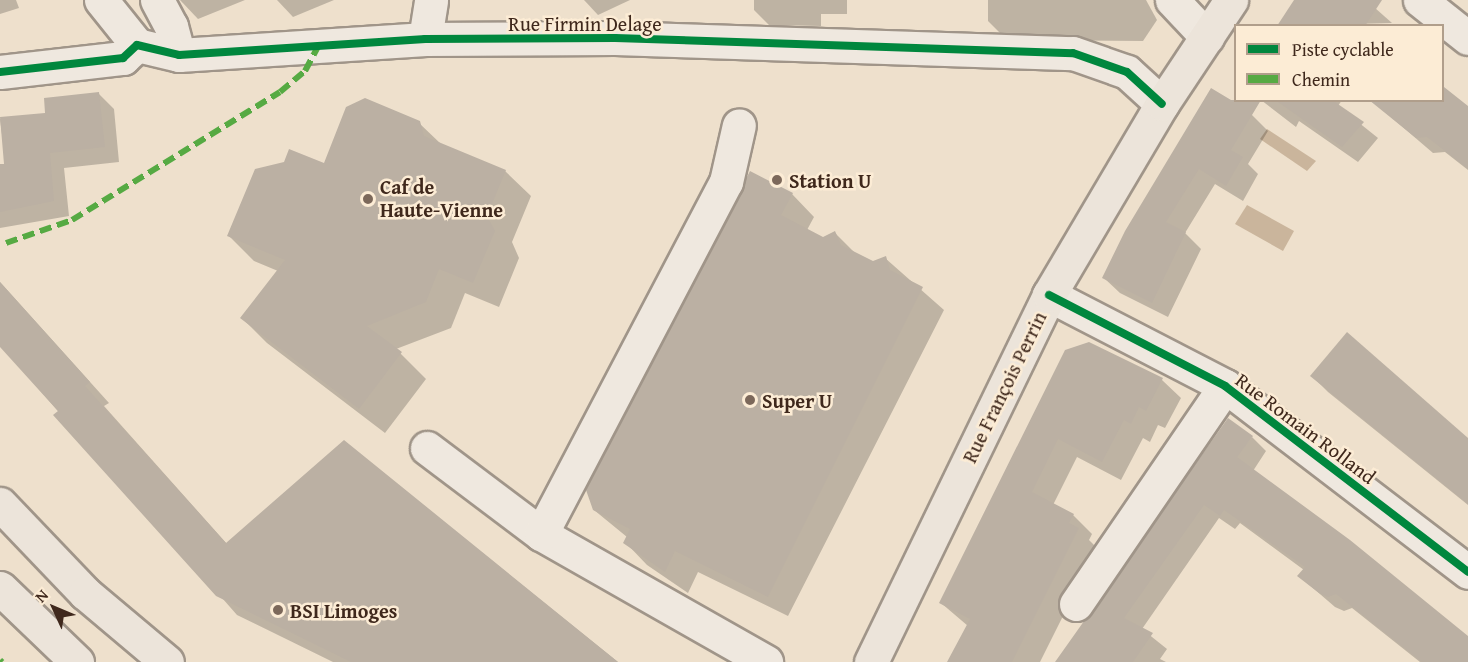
<!DOCTYPE html>
<meta charset="utf-8">
<style>
body{margin:0}
#map{position:relative;width:1468px;height:662px;overflow:hidden;background:#eee0cc;font-family:"Gentium Book Plus",serif}
div>[style]{position:absolute}
[style*='--x']{left:calc(var(--x)*1px);top:calc(var(--y)*1px);width:calc(var(--w)*1px);rotate:calc(var(--a)*1deg)}
.water>*{inset:0;background:#cab59c}
.shadow>*{inset:0;background:#0003}
.building>*{inset:0;background:#bbb0a3}
.roads{filter:drop-shadow(2px 0 #a09589) drop-shadow(-2px 0 #a09589) drop-shadow(0 2px #a09589) drop-shadow(0 -2px #a09589)}
.minor>*{height:33px;margin:-16.5px;padding:0 16.5px;transform-origin:16.5px;border-radius:16.5px;background:#efe8df}
.major>*{height:33px;margin:-16.5px;padding:0 16.5px;transform-origin:16.5px;border-radius:16.5px;background:#ece4da}
.quiet>*{height:6px;margin-top:-3px;transform-origin:0;background:repeating-linear-gradient(90deg,#56aa43 0 12px,transparent 0 18px)}
.cycleway>*{height:8px;margin:-4px;padding:0 4px;transform-origin:4px;border-radius:4px;background:#00873e}
.dots>*{width:16px;height:16px;translate:-50% -50%;box-sizing:border-box;border:3px solid #fcecd5;border-radius:50%}
span{translate:-50% -50%;white-space:nowrap;text-align:center;line-height:1.15;-webkit-text-stroke:5px #fcecd5;paint-order:stroke}
.street-label{font-size:20px;color:#3f281c}
.poi-label{font-size:20px;color:#3f281c;font-weight:700}
.left{translate:0 -50%;text-align:left}
.legend{position:absolute;left:1234px;top:24px;width:210px;height:78px;box-sizing:border-box;background:#fcecd5;border:2px solid #b09e8b;margin:0;padding:8px 10px;list-style:none;font-size:18px;color:#3f281c}
.legend li{display:flex;align-items:center;gap:12px;height:30px}
.legend b{width:30px;border:2px solid #b09e8b}
.north{position:absolute;left:24px;top:578px;width:60px;height:60px;-webkit-text-stroke:4px #fcecd5;paint-order:stroke;rotate:314deg;font-size:16px;font-weight:700;line-height:24px;text-align:center;color:#3f281c}
.north::after{content:'';display:block;margin:auto;width:21px;height:27px;background:#3f281c;clip-path:polygon(50% 0,100% 100%,50% 72%,0 100%)}
</style>
<div id="map">
<div class="water">
<i style="clip-path:polygon(1267px 129px,1316px 161px,1307px 171px,1260px 139px)"></i>
<i style="clip-path:polygon(1247px 205px,1294px 231px,1283px 251px,1235px 224px)"></i>
</div>
<div class="shadow">
<i style="clip-path:polygon(0 0,16px 0,19px 8px,0 14px)"></i>
<i style="clip-path:polygon(180px 0,245px 0,198px 19px)"></i>
<i style="clip-path:polygon(277px 0,334px 0,293px 17px)"></i>
<i style="clip-path:polygon(584px 0,630px 0,598px 15px)"></i>
<i style="clip-path:polygon(754px 0,847px 0,847px 14px,821px 14px,821px 26px,769px 25px,754px 10px)"></i>
<i style="clip-path:polygon(988px 0,1146px 0,1157px 20px,1143px 41px,1007px 40px,988px 21px)"></i>
<i style="clip-path:polygon(1295px 0,1366px 0,1392px 23px,1278px 26px)"></i>
<i style="clip-path:polygon(1444px 89px,1468px 108px,1468px 170px,1445px 152px,1433px 153px,1377px 105px,1442px 100px)"></i>
<i style="clip-path:polygon(1211px 90px,1252px 115px,1268px 131px,1248px 164px,1258px 174px,1243px 201px,1215px 184px,1185px 233px,1201px 249px,1168px 317px,1120px 293px,1104px 278px)"></i>
<i style="clip-path:polygon(99px 94px,114px 109px,119px 162px,64px 168px,69px 216px,0 228px,0 166px,6px 165px,0 119px,47px 115px)"></i>
<i style="clip-path:polygon(1261px 100px,1342px 100px,1338px 106px,1378px 138px,1358px 162px,1299px 121px,1296px 127px)"></i>
<i style="clip-path:polygon(419px 123px,441px 144px,505px 171px,531px 196px,512px 242px,519px 258px,499px 307px,465px 293px,451px 328px,396px 349px,426px 379px,385px 433px,267px 343px,242px 318px,278px 271px,254px 261px,229px 236px,324px 165px)"></i>
<i style="clip-path:polygon(792px 194px,814px 217px,807px 230px,823px 239px,835px 233px,857px 255px,873px 263px,885px 258px,944px 310px,788px 616px,698px 572px,688px 593px,647px 565px,625px 542px,627px 537px,594px 510px)"></i>
<i style="clip-path:polygon(0 282px,109px 403px,104px 406px,227px 544px,344px 442px,618px 662px,333px 662px,237px 615px,0 345px)"></i>
<i style="clip-path:polygon(1066px 351px,1162px 380px,1181px 398px,1165px 428px,1158px 425px,1150px 442px,1143px 438px,1121px 480px,1077px 457px,1053px 505px,1073px 515px,1092px 534px,1089px 540px,1097px 548px,1040px 662px,949px 662px,968px 626px,941px 603px)"></i>
<i style="clip-path:polygon(1312px 376px,1468px 440px,1468px 505px,1328px 392px)"></i>
<i style="clip-path:polygon(1252px 437px,1266px 451px,1253px 471px,1468px 637px,1468px 662px,1420px 662px,1352px 608px,1344px 611px,1335px 607px,1299px 576px,1304px 570px,1240px 523px,1235px 529px,1219px 518px,1142px 629px,1167px 649px,1160px 659px,1166px 662px,1057px 662px)"></i>
</div>
<div class="building">
<i style="clip-path:polygon(1294px 0,1382px 0,1365px 26px,1277px 26px)"></i>
<i style="clip-path:polygon(1444px 87px,1468px 106px,1468px 169px,1427px 137px,1416px 138px,1369px 100px,1443px 100px)"></i>
<i style="clip-path:polygon(1211px 88px,1231px 100px,1261px 100px,1231px 150px,1243px 157px,1226px 186px,1199px 169px,1166px 222px,1186px 232px,1152px 303px,1102px 278px,1125px 231px)"></i>
<i style="clip-path:polygon(99px 92px,105px 147px,50px 153px,54px 201px,0 212px,0 164px,4px 164px,0 117px,45px 113px,44px 98px)"></i>
<i style="clip-path:polygon(365px 98px,420px 121px,424px 136px,506px 170px,487px 216px,495px 231px,473px 283px,439px 269px,426px 302px,367px 326px,402px 352px,359px 409px,240px 318px,285px 260px,227px 236px,255px 169px,284px 162px,289px 149px,324px 163px,346px 107px)"></i>
<i style="clip-path:polygon(1275px 100px,1332px 100px,1364px 122px,1342px 147px)"></i>
<i style="clip-path:polygon(750px 171px,793px 193px,781px 215px,823px 237px,835px 231px,841px 245px,873px 261px,886px 256px,890px 270px,923px 287px,768px 597px,675px 551px,665px 572px,623px 543px,630px 529px,593px 510px,586px 490px)"></i>
<i style="clip-path:polygon(0 282px,90px 382px,85px 386px,226px 543px,344px 440px,618px 662px,351px 662px,216px 596px,53px 415px,58px 411px,0 347px)"></i>
<i style="clip-path:polygon(1347px 332px,1468px 438px,1468px 504px,1310px 376px)"></i>
<i style="clip-path:polygon(1089px 342px,1163px 378px,1146px 411px,1139px 407px,1131px 424px,1124px 420px,1102px 462px,1058px 439px,1032px 492px,1074px 514px,1069px 523px,1079px 528px,1012px 662px,947px 662px,970px 619px,939px 603px,1065px 350px)"></i>
<i style="clip-path:polygon(1228px 418px,1253px 436px,1237px 457px,1350px 540px,1468px 636px,1468px 662px,1422px 662px,1336px 594px,1328px 597px,1319px 593px,1297px 576px,1305px 567px,1224px 510px,1220px 516px,1204px 505px,1124px 618px,1153px 633px,1133px 662px,1055px 662px)"></i>
</div>
<div class="roads">
<div class="minor">
<i style="--x:101;--y:0;--w:58;--a:51.3"></i>
<i style="--x:157;--y:0;--w:30;--a:62"></i>
<i style="--x:171;--y:26;--w:30;--a:75"></i>
<i style="--x:1172;--y:0;--w:51;--a:46.6"></i>
<i style="--x:1420;--y:0;--w:61;--a:38.4"></i>
<i style="--x:425;--y:39;--w:39;--a:-81"></i>
<i style="--x:0;--y:72;--w:124;--a:-6.5"></i>
<i style="--x:123;--y:58;--w:19;--a:-43"></i>
<i style="--x:137;--y:45;--w:43;--a:13.4"></i>
<i style="--x:179;--y:55;--w:247;--a:-3.7"></i>
<i style="--x:425;--y:39;--w:190;--a:-0.3"></i>
<i style="--x:615;--y:38;--w:458;--a:1.9"></i>
<i style="--x:1073;--y:53;--w:57;--a:19.4"></i>
<i style="--x:1127;--y:72;--w:47;--a:42.4"></i>
<i style="--x:1049;--y:295;--w:198;--a:27.3"></i>
<i style="--x:1225;--y:386;--w:306;--a:37.4"></i>
<i style="--x:427;--y:448;--w:143;--a:37"></i>
<i style="--x:541;--y:534;--w:259;--a:29.6"></i>
<i style="--x:541;--y:534;--w:398;--a:-62.3"></i>
<i style="--x:726;--y:182;--w:58;--a:-77.2"></i>
<i style="--x:1076;--y:604;--w:264;--a:-55.6"></i>
</div>
<div class="major">
<i style="--x:0;--y:504;--w:123;--a:46.3"></i>
<i style="--x:85;--y:593;--w:107;--a:40.1"></i>
<i style="--x:0;--y:588;--w:107;--a:43.9"></i>
<i style="--x:871;--y:662;--w:408;--a:-64.1"></i>
<i style="--x:1049;--y:295;--w:222;--a:-59.4"></i>
<i style="--x:1162;--y:104;--w:125;--a:-56.4"></i>
</div>
</div>
<div class="quiet">
<i style="--x:6;--y:243;--w:70;--a:-19.2"></i>
<i style="--x:72;--y:220;--w:244;--a:-31.6"></i>
<i style="--x:280;--y:92;--w:33;--a:-40"></i>
<i style="--x:305;--y:71;--w:32;--a:-62"></i>
<i style="--x:0;--y:660;--w:3;--a:45"></i>
</div>
<div class="cycleway">
<i style="--x:0;--y:72;--w:124;--a:-6.5"></i>
<i style="--x:123;--y:58;--w:19;--a:-43"></i>
<i style="--x:137;--y:45;--w:43;--a:13.4"></i>
<i style="--x:179;--y:55;--w:247;--a:-3.7"></i>
<i style="--x:425;--y:39;--w:190;--a:-0.3"></i>
<i style="--x:615;--y:38;--w:458;--a:1.9"></i>
<i style="--x:1073;--y:53;--w:57;--a:19.4"></i>
<i style="--x:1127;--y:72;--w:47;--a:42.4"></i>
<i style="--x:1049;--y:295;--w:198;--a:27.3"></i>
<i style="--x:1225;--y:386;--w:306;--a:37.4"></i>
</div>
<div class="dots">
<i style="left:777px;top:180px;background:#7c685a"></i>
<i style="left:368px;top:199px;background:#7c685a"></i>
<i style="left:750px;top:400px;background:#7c685a"></i>
<i style="left:278px;top:610px;background:#7c685a"></i>
</div>
<div class="street-label">
<span style="left:585px;top:23px">Rue Firmin Delage</span>
<span style="left:1004px;top:387px;rotate:-64deg">Rue François Perrin</span>
<span style="left:1306px;top:428px;rotate:37deg">Rue Romain Rolland</span>
</div>
<div class="poi-label">
<span class="left" style="left:789px;top:180px">Station U</span>
<span class="left" style="left:380px;top:198px">Caf de<br>Haute-Vienne</span>
<span class="left" style="left:762px;top:400px">Super U</span>
<span class="left" style="left:290px;top:610px">BSI Limoges</span>
</div>
<ul class="legend">
<li><b style="height:8px;background:#00873e"></b>Piste cyclable</li>
<li><b style="height:8px;background:#56aa43"></b>Chemin</li>
</ul>
<div class="north">N</div>
</div>
